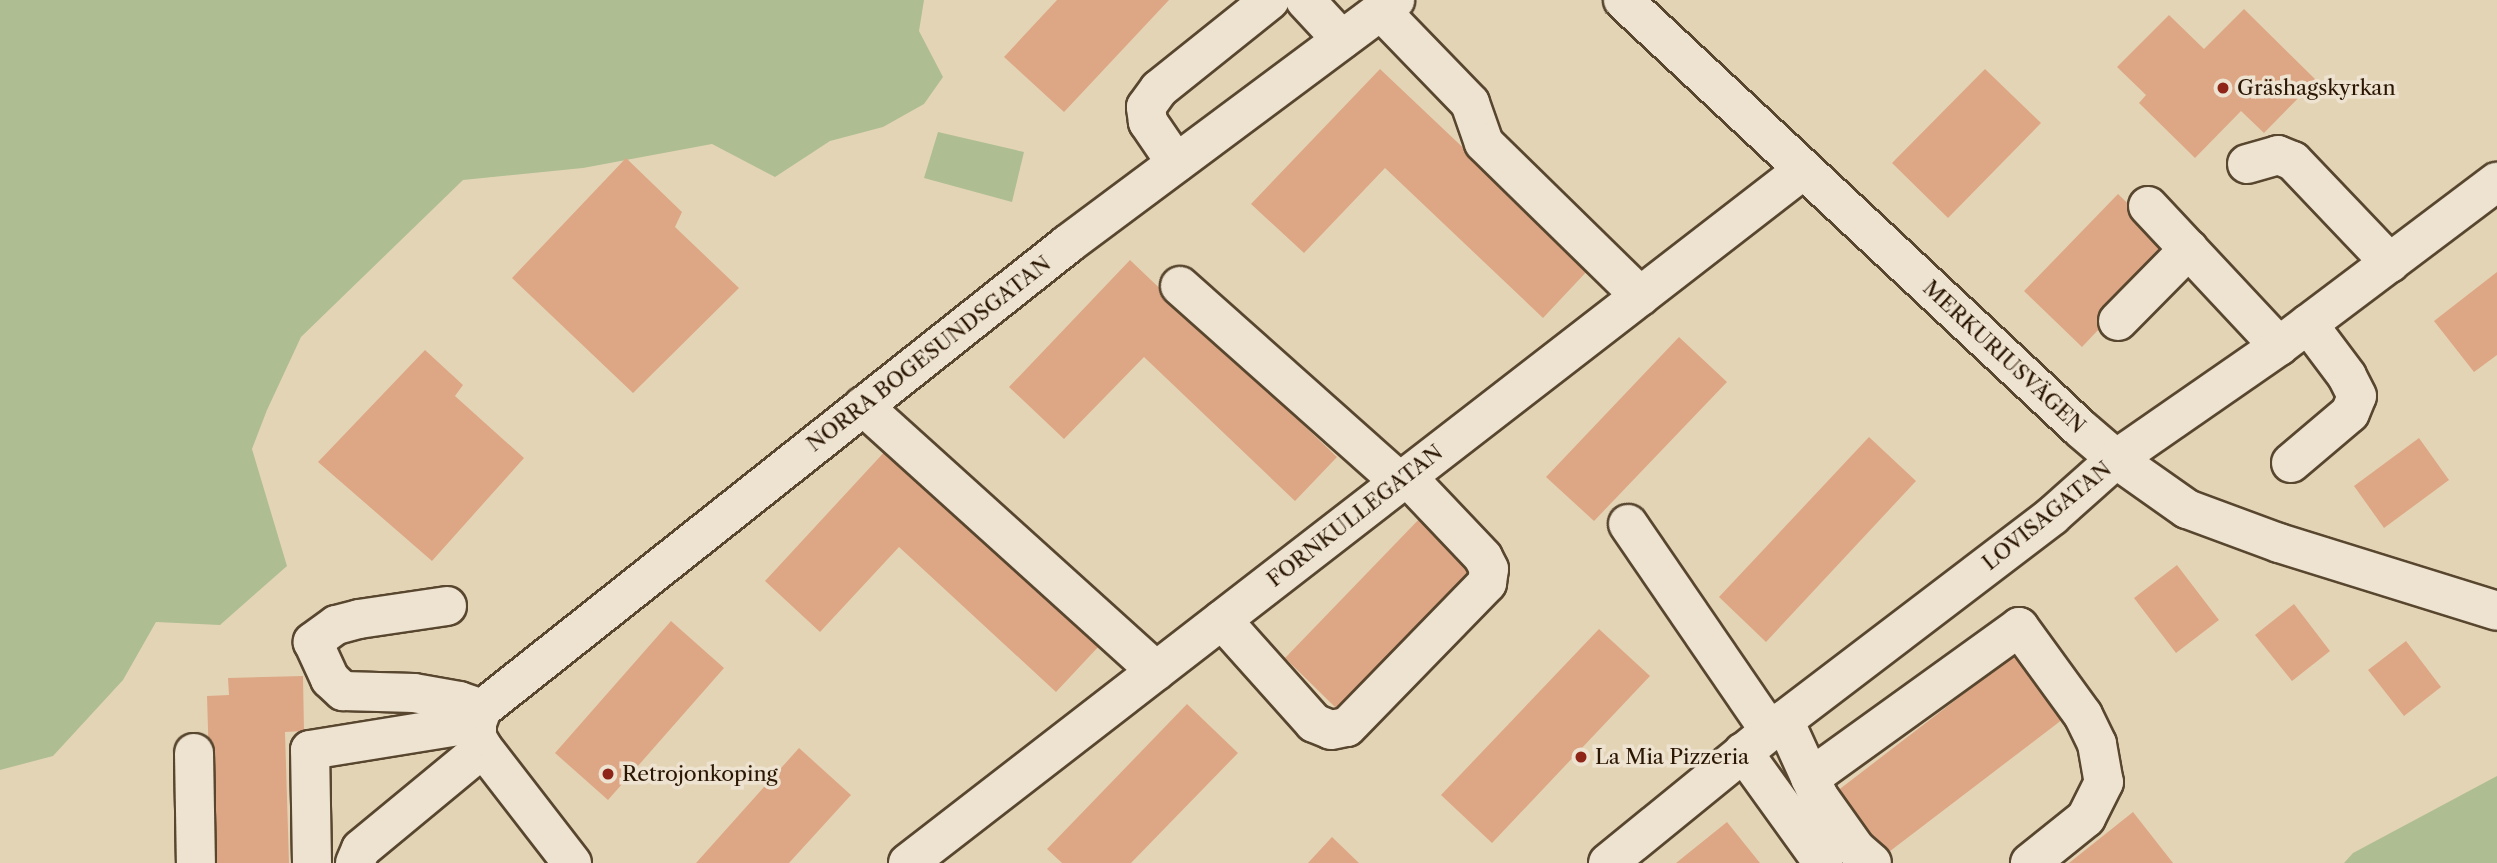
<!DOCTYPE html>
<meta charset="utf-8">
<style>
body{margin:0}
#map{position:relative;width:2497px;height:863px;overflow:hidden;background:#e4d4b6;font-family:"Libre Caslon Text",serif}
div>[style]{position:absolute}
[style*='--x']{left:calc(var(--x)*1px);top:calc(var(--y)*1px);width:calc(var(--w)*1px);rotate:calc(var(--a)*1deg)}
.green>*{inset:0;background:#aebe92}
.building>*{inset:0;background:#dda785}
.roads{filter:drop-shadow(2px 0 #58462f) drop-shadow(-2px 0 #58462f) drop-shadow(0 2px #58462f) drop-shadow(0 -2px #58462f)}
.minor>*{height:38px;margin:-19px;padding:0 19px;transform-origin:19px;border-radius:19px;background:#ede3d0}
.dots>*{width:19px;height:19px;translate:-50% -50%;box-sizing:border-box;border:4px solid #ede3d0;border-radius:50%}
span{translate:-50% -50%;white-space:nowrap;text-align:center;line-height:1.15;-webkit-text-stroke:7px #ede3d0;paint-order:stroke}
.poi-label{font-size:21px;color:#2a1602}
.left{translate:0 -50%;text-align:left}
.street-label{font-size:21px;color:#2a1602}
</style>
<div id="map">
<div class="green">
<i style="clip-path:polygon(0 0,924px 0,919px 31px,943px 77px,924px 104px,883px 127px,830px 141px,775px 177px,712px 144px,583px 168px,463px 180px,301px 337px,267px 410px,252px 449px,287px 566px,220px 625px,156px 622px,123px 680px,53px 756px,0 770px)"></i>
<i style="clip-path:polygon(938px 132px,1024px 152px,1012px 202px,924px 178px)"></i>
<i style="clip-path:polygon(2497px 776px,2497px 863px,2344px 863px,2353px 853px)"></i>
</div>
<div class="building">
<i style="clip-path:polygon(1057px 0,1169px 0,1064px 112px,1004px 57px)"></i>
<i style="clip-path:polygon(2244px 9px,2316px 80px,2264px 133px,2241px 111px,2195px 158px,2139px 103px,2146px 95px,2117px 67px,2169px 15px,2204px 49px)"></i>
<i style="clip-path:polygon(1380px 69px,1590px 268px,1543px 318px,1385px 168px,1304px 253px,1251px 204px)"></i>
<i style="clip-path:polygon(1985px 69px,2041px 123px,1948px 218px,1892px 163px)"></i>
<i style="clip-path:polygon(626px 158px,682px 212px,675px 227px,739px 288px,633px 393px,512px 278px)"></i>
<i style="clip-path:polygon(2118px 194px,2175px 249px,2082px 347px,2024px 291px)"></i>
<i style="clip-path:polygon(1130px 260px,1337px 457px,1295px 501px,1144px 357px,1064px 439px,1009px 387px)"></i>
<i style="clip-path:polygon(2497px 272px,2497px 355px,2474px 372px,2434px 321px)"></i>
<i style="clip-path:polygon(1679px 337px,1727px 382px,1594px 521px,1546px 477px)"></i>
<i style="clip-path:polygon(425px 350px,463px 385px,455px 396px,524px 458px,432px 561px,318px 462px)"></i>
<i style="clip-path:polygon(1869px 437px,1916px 481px,1766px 642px,1719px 597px)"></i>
<i style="clip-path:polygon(2419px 438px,2449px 480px,2384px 528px,2354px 486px)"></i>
<i style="clip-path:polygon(888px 448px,1100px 645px,1056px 692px,899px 547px,820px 632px,765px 581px)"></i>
<i style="clip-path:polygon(1424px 514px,1476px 564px,1336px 708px,1285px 658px)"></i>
<i style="clip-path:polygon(2177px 565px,2219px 620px,2176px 653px,2134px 598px)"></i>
<i style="clip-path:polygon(2294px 604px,2330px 651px,2292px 681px,2255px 635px)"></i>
<i style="clip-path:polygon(671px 621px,724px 668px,608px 800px,555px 753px)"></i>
<i style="clip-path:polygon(1599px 629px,1650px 676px,1492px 843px,1441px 795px)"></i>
<i style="clip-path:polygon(2406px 641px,2441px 687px,2404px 716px,2368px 670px)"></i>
<i style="clip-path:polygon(2018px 652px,2067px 716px,1881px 858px,1832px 795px)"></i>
<i style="clip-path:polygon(303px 676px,304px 731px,285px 732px,289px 863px,212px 863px,207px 696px,229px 695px,228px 678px)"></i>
<i style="clip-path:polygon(1187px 704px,1238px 753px,1131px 863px,1062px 863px,1047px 849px)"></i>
<i style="clip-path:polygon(799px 748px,851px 795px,789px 863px,696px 863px)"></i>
<i style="clip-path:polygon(2133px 812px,2173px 863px,2069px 863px)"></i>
<i style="clip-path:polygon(1727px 822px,1760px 863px,1676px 863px)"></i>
<i style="clip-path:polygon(1332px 837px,1359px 863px,1308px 863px)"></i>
</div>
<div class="roads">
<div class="minor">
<i style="--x:1305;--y:0;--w:54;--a:47.2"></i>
<i style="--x:1623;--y:0;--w:628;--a:43.13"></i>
<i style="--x:2081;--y:429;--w:46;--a:40.6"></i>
<i style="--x:2116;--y:459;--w:87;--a:35.2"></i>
<i style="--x:2187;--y:509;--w:98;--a:20.3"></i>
<i style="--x:2279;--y:543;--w:228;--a:17.3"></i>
<i style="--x:1381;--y:11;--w:128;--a:45.9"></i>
<i style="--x:1470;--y:103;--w:42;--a:70.7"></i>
<i style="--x:1484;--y:143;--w:219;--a:44.4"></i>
<i style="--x:1176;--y:163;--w:50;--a:-124.3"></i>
<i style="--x:1148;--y:122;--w:15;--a:-98"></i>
<i style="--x:1146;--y:107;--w:22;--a:-54"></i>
<i style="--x:1159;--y:89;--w:142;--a:-38.7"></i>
<i style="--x:2247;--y:164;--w:32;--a:-16"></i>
<i style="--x:2278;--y:155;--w:16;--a:22"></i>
<i style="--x:2293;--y:161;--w:141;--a:46.4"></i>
<i style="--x:2148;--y:206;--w:192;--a:46.9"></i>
<i style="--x:1180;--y:286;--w:295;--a:41.7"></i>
<i style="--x:2118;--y:321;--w:101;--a:-45.4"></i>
<i style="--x:863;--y:406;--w:395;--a:42.1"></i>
<i style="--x:2291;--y:463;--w:77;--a:-40.3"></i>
<i style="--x:2350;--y:413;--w:18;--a:-68"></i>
<i style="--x:2357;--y:396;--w:22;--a:-117"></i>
<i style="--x:2347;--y:376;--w:65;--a:-126.9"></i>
<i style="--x:1628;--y:524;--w:251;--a:55.6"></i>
<i style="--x:447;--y:606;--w:89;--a:171.6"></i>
<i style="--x:359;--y:619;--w:24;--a:165"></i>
<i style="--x:336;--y:625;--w:29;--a:144"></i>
<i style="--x:313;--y:642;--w:41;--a:65.3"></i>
<i style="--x:330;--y:679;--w:18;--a:43"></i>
<i style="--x:343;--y:691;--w:71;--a:1.6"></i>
<i style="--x:414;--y:693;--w:46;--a:10.1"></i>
<i style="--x:459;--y:701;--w:24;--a:19"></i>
<i style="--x:1222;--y:620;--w:138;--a:48.2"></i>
<i style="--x:1314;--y:723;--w:18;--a:22"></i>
<i style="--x:1331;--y:730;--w:16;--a:-11"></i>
<i style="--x:1347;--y:727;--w:201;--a:-45.8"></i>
<i style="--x:1487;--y:583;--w:14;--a:-82"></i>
<i style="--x:1489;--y:569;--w:13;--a:-117"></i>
<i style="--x:1483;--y:557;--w:110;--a:-133.5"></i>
<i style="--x:1784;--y:720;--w:85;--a:65.6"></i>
<i style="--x:1819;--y:797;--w:64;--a:54.6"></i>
<i style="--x:1856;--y:849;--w:21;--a:41"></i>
<i style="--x:1743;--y:752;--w:137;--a:54.2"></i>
<i style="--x:194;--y:753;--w:110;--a:89"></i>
<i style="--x:1810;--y:778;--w:258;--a:-35.8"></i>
<i style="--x:2019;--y:627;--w:109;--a:54"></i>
<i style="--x:2083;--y:715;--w:32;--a:64"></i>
<i style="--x:2097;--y:744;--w:39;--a:80"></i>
<i style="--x:2104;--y:782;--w:40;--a:116.6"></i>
<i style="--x:2086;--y:818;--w:72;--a:141.2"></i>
<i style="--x:312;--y:863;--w:113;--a:-91"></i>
<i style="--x:310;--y:750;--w:169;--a:-9.2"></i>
<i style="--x:355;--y:863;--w:15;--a:-67"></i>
<i style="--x:361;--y:849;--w:158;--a:-39.6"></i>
<i style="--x:572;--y:863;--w:145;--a:-127.7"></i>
<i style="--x:483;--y:748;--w:13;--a:-119"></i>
<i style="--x:477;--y:737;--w:14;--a:-90"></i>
<i style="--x:477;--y:723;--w:15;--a:-70"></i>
<i style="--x:482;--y:709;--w:748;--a:-38.43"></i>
<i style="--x:1068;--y:244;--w:408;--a:-36.7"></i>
<i style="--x:908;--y:863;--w:1132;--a:-37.75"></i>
<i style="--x:1608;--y:863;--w:209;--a:-39.2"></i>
<i style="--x:1770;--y:731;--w:355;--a:-37.3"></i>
<i style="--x:2052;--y:516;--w:86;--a:-41.7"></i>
<i style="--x:2116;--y:459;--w:198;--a:-34.7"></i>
<i style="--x:2279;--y:346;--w:273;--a:-37"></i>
</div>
</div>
<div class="dots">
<i style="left:2223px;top:88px;background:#8f2418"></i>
<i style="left:1581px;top:757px;background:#8f2418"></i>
<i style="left:608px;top:774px;background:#8f2418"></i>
</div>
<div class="poi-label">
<span class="left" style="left:2237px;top:88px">Gräshagskyrkan</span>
<span class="left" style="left:1595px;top:757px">La Mia Pizzeria</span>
<span class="left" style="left:622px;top:774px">Retrojonkoping</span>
</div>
<div class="street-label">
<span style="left:929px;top:354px;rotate:-38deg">NORRA BOGESUNDSGATAN</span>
<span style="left:2004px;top:357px;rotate:43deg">MERKURIUSVÄGEN</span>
<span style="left:1355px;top:516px;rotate:-38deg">FORNKULLEGATAN</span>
<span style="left:2047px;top:516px;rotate:-39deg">LOVISAGATAN</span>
</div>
</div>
